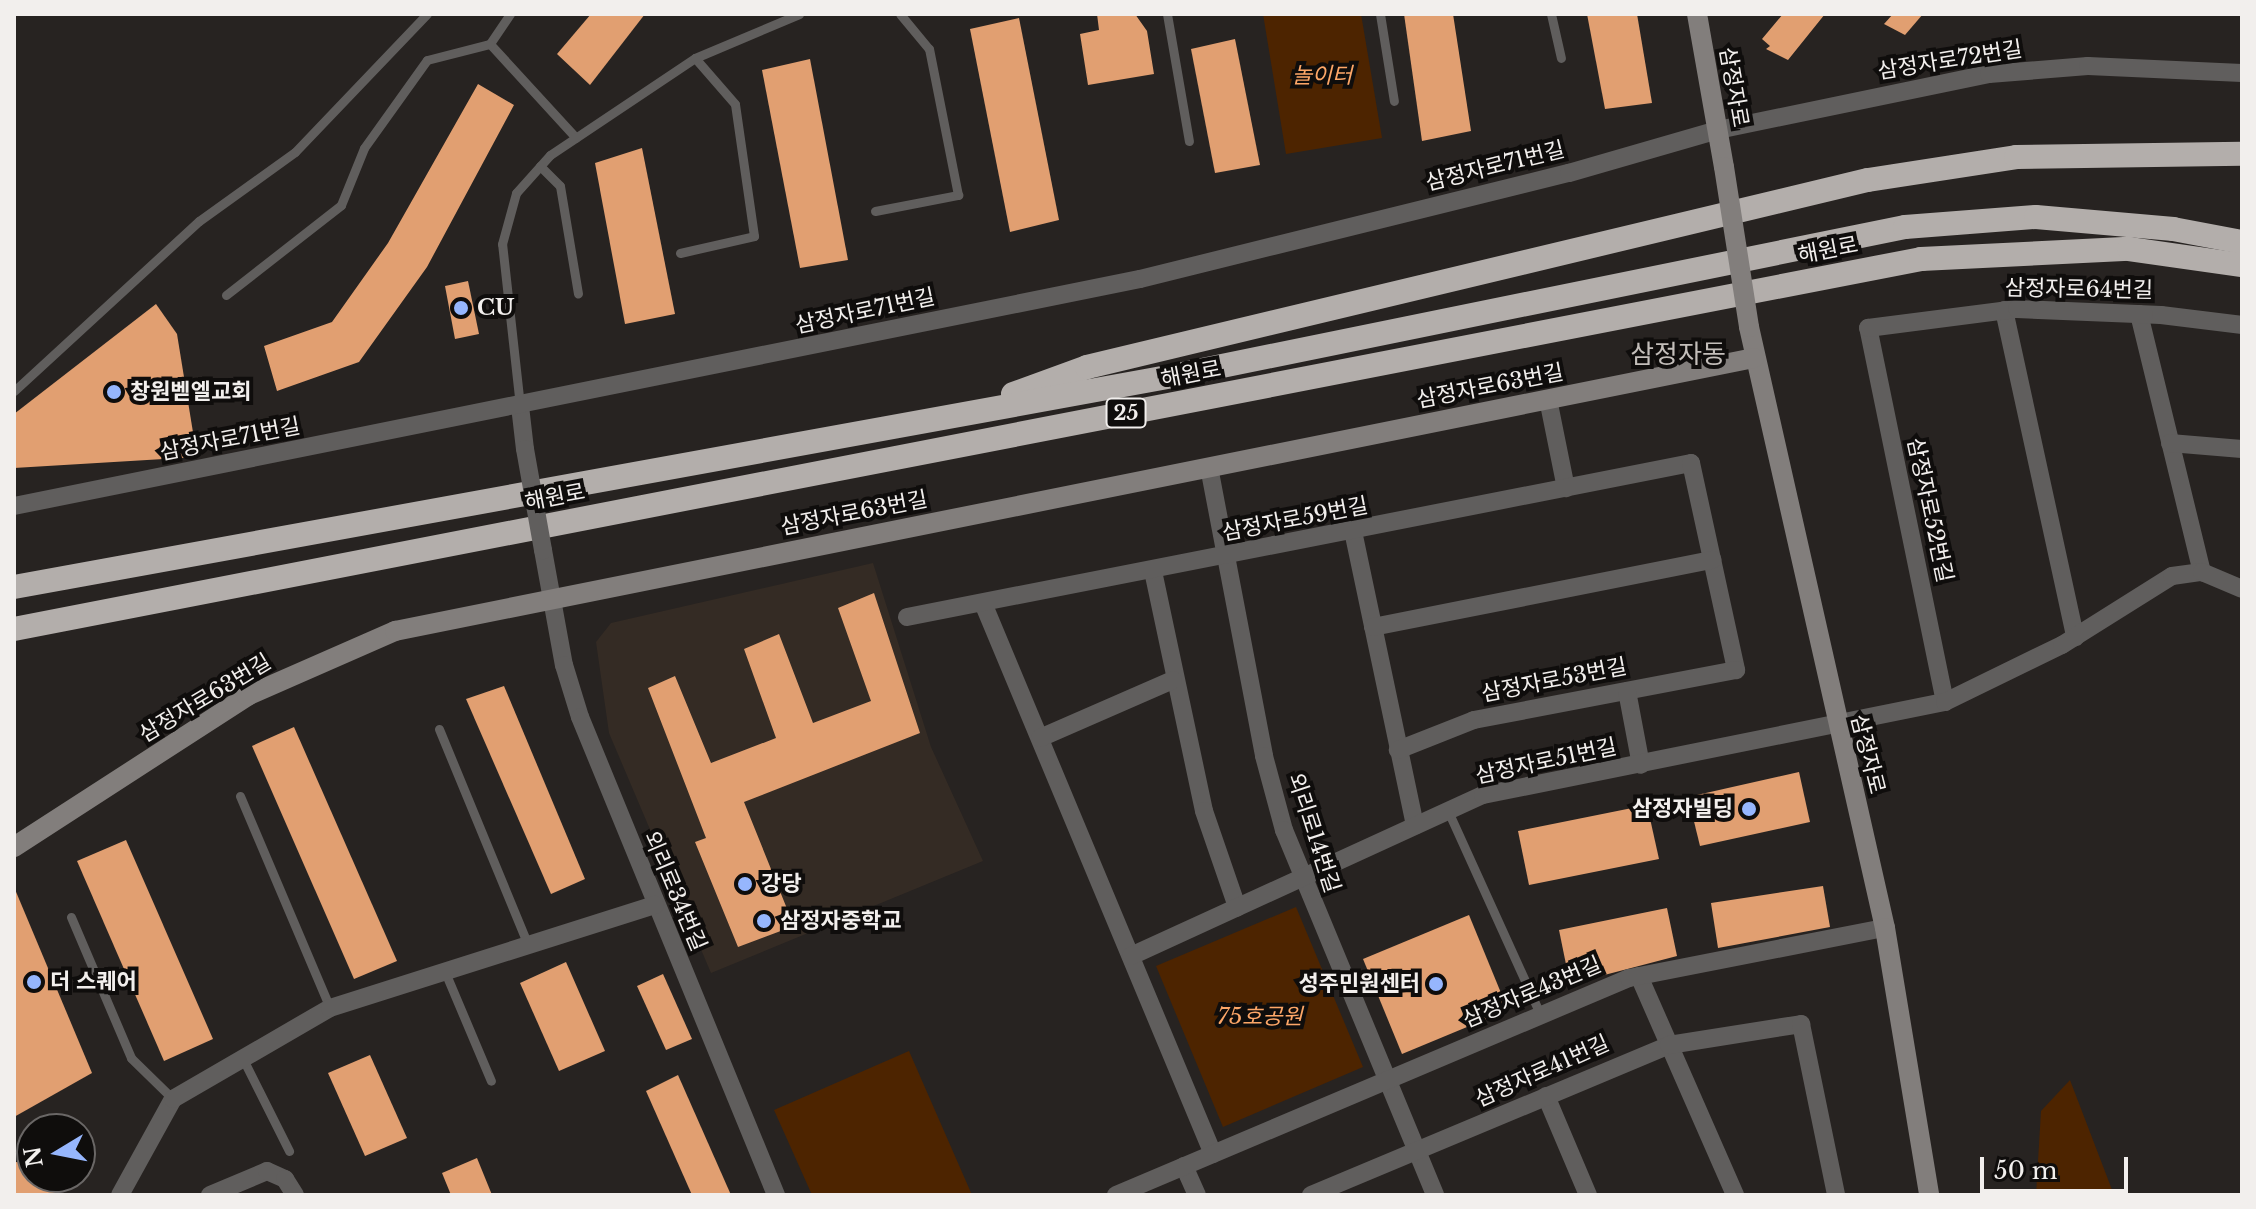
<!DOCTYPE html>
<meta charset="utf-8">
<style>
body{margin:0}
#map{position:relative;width:2256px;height:1209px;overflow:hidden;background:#272321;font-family:"Libre Baskerville","Noto Sans KR",serif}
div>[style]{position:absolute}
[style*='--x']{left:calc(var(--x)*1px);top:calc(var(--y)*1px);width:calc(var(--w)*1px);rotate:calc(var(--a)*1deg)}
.built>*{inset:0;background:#342b24}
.green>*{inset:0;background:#4d2400}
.building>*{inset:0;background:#e19f71}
.lane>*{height:9px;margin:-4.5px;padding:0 4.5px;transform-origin:4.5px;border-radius:4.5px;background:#605e5d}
.street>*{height:18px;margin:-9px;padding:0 9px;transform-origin:9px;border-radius:9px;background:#605e5d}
.secondary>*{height:20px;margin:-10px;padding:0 10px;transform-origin:10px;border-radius:10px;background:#827e7c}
.highway>*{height:24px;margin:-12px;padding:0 12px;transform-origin:12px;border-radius:12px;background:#b3aeab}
.street-bridge>*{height:18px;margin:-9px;padding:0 9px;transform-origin:9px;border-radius:9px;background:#605e5d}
.secondary-bridge>*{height:20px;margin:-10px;padding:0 10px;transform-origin:10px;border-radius:10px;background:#827e7c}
.dots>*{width:22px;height:22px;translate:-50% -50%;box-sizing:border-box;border:4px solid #0f0d0c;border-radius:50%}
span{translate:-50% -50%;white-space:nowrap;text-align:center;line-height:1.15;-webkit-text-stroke:8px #0f0d0c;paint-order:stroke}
.shield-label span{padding:2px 6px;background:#0f0d0c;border:2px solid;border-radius:6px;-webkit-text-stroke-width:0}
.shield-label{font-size:20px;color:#f2efed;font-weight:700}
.street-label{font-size:22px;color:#f2efed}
.park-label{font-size:22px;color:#fda768;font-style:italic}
.poi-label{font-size:22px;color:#f2efed;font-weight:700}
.left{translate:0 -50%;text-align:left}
.right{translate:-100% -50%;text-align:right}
.quarter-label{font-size:26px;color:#c3beba}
.frame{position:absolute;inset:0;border:16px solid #f2efed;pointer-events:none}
.north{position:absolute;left:16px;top:1113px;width:80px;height:80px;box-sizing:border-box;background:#0f0d0c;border:2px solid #6a6766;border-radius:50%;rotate:260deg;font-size:22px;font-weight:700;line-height:32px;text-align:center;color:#f2efed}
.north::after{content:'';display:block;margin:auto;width:28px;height:36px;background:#96b6fd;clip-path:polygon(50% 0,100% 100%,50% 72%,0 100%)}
.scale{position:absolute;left:1980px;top:1157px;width:148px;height:36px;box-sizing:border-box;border:4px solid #f2efed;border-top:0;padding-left:10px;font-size:24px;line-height:28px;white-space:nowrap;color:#f2efed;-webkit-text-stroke:6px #0f0d0c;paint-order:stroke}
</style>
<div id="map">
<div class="built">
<i style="clip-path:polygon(873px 563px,931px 747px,983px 861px,711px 973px,609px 733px,596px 642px,611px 623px)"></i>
</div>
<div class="green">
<i style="clip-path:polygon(1263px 14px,1361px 14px,1382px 138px,1286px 154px)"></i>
<i style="clip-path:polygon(1296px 907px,1363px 1067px,1223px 1127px,1156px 966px)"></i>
<i style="clip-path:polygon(909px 1051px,972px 1195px,812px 1195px,774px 1110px)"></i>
<i style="clip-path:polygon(2070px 1080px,2114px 1195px,2036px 1195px,2041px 1111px)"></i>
</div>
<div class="building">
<i style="clip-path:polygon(591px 14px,645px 14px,590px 85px,557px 54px)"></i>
<i style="clip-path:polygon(1097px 14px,1135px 14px,1147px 31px,1154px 74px,1088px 85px,1080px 34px,1099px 30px)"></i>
<i style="clip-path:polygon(1404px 14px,1453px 14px,1471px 131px,1422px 141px)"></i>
<i style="clip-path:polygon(1587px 14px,1637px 14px,1652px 103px,1605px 109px)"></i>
<i style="clip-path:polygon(1783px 14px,1825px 14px,1788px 60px,1766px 49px,1770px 46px,1762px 39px)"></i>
<i style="clip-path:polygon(1893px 14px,1923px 14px,1905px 35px,1884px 24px)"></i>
<i style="clip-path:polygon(1019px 18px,1059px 220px,1010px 232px,970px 29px)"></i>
<i style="clip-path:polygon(1235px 39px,1260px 165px,1215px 173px,1191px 49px)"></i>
<i style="clip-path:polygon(810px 59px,848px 260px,800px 268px,762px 70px)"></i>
<i style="clip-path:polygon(478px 84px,514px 105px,427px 267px,359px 362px,277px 391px,264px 346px,332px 322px,388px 243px)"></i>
<i style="clip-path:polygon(642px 148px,675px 314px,625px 324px,595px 163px)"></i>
<i style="clip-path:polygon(468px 281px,479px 334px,455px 339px,445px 286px)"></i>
<i style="clip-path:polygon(156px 304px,177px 334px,197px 457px,14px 468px,14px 414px)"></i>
<i style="clip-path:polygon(874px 593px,920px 733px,744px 802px,794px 926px,738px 947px,695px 842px,706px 838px,648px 688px,675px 676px,711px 763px,776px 738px,744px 649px,779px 634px,813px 723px,871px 701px,838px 608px)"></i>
<i style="clip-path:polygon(504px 686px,585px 879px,551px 894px,466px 699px)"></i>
<i style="clip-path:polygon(294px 727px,397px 961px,354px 979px,252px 746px)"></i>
<i style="clip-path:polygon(1799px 772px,1810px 822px,1700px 846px,1688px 797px)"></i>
<i style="clip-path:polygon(1647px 805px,1659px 859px,1529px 885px,1518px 831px)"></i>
<i style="clip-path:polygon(126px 840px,213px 1039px,164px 1061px,77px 861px)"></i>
<i style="clip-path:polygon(1823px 886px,1830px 927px,1718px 948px,1711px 903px)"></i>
<i style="clip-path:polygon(14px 887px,92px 1073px,14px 1117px)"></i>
<i style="clip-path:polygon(1667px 908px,1677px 956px,1570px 984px,1559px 930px)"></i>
<i style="clip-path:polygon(1469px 915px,1508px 1010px,1402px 1054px,1363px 959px)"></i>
<i style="clip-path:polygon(566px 962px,605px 1051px,559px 1071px,520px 983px)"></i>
<i style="clip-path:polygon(663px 974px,692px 1039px,666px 1050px,637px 986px)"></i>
<i style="clip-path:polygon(370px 1055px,407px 1138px,365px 1156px,328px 1073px)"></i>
<i style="clip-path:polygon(678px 1075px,731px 1195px,692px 1195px,646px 1091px)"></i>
<i style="clip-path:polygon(32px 1156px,32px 1177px,49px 1177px,58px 1195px,14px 1195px,14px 1163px)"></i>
<i style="clip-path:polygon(477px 1158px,492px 1195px,451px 1195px,442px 1173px)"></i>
</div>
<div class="lane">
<i style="--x:510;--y:14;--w:36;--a:124"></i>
<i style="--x:490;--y:44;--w:127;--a:47.5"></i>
<i style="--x:1167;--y:14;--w:129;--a:80.2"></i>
<i style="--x:1380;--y:14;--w:88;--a:80.9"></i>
<i style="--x:1551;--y:14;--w:45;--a:77.2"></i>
<i style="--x:540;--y:166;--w:28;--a:45"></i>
<i style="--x:560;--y:186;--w:109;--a:80.5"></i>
<i style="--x:875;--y:211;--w:85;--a:-10.9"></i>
<i style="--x:958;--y:195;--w:149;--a:-101.2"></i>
<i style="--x:929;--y:49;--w:45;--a:-129.6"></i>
<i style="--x:680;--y:253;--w:76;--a:-12.9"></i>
<i style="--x:754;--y:236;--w:133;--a:-98.2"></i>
<i style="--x:735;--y:104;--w:61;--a:-131"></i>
<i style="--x:226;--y:295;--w:146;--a:-38"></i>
<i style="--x:341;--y:205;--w:61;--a:-68"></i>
<i style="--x:364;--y:148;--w:108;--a:-54.4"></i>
<i style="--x:427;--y:60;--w:65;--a:-14.3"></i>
<i style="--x:14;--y:391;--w:251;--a:-42.6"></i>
<i style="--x:199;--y:221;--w:118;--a:-35.7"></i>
<i style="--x:295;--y:152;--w:191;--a:-46.3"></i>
<i style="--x:520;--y:406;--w:163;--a:-96.3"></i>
<i style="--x:502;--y:244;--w:53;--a:-74.6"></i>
<i style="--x:516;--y:193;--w:51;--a:-48.2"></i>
<i style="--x:550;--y:155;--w:174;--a:-33.8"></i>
<i style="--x:695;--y:58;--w:113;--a:-22.9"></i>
<i style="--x:439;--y:729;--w:234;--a:67.6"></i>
<i style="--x:240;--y:796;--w:230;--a:67"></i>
<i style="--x:1448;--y:811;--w:223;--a:65.6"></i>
<i style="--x:71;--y:917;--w:153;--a:66.9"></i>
<i style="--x:131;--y:1058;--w:59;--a:44.3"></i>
<i style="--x:445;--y:972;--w:118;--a:67.1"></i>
<i style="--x:243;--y:1059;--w:103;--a:63.4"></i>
</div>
<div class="street">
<i style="--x:2004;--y:310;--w:335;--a:77.7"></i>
<i style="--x:2139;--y:314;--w:266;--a:76.3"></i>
<i style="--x:1548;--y:399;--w:91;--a:78.6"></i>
<i style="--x:520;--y:406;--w:43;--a:83.4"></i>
<i style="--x:2170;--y:443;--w:72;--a:4.8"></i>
<i style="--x:1209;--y:467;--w:294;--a:79.2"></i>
<i style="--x:1264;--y:756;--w:77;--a:74.9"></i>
<i style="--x:1284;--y:830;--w:395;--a:67.5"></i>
<i style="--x:14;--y:506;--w:1149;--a:-11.4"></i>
<i style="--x:1140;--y:279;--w:442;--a:-13.9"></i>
<i style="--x:1569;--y:173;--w:155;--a:-16.1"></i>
<i style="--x:1718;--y:130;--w:277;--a:-11.7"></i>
<i style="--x:1989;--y:74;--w:99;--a:-4.6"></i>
<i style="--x:2088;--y:66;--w:154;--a:2.6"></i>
<i style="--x:1353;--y:531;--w:301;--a:78.1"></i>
<i style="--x:543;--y:550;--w:117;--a:79.7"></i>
<i style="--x:564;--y:665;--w:54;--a:72.9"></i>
<i style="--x:580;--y:717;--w:517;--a:67.7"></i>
<i style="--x:1153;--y:571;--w:245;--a:78"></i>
<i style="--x:1204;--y:811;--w:102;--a:71"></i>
<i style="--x:983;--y:603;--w:597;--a:67.34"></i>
<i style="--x:907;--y:617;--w:799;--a:-11.11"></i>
<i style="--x:1691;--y:463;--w:212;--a:77.7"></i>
<i style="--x:1736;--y:670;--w:267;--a:169.2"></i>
<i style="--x:1474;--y:720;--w:82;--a:158.5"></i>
<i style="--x:1373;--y:627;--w:346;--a:-11.2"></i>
<i style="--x:1627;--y:691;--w:75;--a:79.3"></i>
<i style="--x:1945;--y:702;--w:382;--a:-101.6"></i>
<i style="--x:1868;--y:328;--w:150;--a:-7.3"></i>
<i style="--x:2017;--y:309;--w:144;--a:2.4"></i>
<i style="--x:2161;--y:315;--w:82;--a:7"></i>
<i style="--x:1040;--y:738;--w:145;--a:-23.6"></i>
<i style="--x:1131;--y:956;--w:387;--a:-24.6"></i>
<i style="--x:1483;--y:795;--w:471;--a:-11.4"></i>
<i style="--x:1945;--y:702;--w:130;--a:-26"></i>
<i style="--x:2062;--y:645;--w:130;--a:-32.1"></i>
<i style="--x:2172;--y:576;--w:30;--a:-8"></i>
<i style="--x:2202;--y:572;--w:43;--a:23"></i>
<i style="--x:1639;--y:976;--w:239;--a:66.3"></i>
<i style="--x:1546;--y:1096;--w:108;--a:67"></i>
<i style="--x:1184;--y:1166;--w:32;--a:66"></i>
<i style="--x:120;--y:1195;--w:110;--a:-61.1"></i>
<i style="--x:173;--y:1099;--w:181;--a:-30.1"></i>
<i style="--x:330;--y:1008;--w:341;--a:-17.6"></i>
<i style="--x:210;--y:1195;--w:62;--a:-22.8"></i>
<i style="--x:267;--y:1171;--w:20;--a:24"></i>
<i style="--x:285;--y:1179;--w:19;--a:58"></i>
<i style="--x:1116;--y:1195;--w:557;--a:-22.93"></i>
<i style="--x:1629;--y:978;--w:261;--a:-11.1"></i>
<i style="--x:1311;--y:1195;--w:388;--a:-22.7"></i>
<i style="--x:1669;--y:1045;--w:134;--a:-9"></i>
<i style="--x:1801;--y:1024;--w:175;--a:78.4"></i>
</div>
<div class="secondary">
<i style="--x:1697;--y:14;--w:155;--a:80"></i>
<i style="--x:1749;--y:327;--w:616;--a:77.25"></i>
<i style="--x:1885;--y:928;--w:271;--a:80.6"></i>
<i style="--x:14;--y:847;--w:278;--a:-32.9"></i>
<i style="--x:247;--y:696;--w:162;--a:-23.7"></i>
<i style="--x:395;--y:631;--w:1386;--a:-11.36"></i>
</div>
<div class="highway">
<i style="--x:1013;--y:394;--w:79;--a:-20"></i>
<i style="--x:1087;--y:367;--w:803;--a:-13.47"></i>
<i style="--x:1868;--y:180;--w:150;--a:-8.8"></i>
<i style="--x:2016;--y:157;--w:226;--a:-0.8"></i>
<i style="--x:14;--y:587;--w:1178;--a:-10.32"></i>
<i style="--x:1173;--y:376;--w:747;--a:-11.51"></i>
<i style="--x:1905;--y:227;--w:131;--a:-4.4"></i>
<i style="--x:2036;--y:217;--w:138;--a:5"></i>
<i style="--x:2173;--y:229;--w:70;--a:10.7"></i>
<i style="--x:14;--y:629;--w:1943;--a:-10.98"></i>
<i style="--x:1921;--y:259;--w:208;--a:-2.8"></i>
<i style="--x:2129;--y:249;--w:114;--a:8.1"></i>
</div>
<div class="street-bridge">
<i style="--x:525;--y:449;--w:103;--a:79.9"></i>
</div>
<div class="secondary-bridge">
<i style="--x:1724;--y:167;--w:162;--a:81.1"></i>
</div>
<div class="dots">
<i style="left:461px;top:308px;background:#96b6fd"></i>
<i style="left:114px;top:392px;background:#96b6fd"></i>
<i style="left:1749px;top:809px;background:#96b6fd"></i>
<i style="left:745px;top:884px;background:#96b6fd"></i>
<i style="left:764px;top:921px;background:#96b6fd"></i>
<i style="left:34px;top:982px;background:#96b6fd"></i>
<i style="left:1436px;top:984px;background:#96b6fd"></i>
</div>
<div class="shield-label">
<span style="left:1126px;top:413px">25</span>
</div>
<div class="street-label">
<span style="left:1950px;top:60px;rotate:-9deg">삼정자로72번길</span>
<span style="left:1734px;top:87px;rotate:80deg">삼정자로</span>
<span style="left:1495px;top:166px;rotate:-14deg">삼정자로71번길</span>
<span style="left:1828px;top:250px;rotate:-11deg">해원로</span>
<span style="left:2079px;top:289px;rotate:1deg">삼정자로64번길</span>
<span style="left:865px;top:311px;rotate:-12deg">삼정자로71번길</span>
<span style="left:1191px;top:374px;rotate:-11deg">해원로</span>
<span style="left:1490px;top:386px;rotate:-11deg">삼정자로63번길</span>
<span style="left:230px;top:439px;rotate:-11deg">삼정자로71번길</span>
<span style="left:555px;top:497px;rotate:-11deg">해원로</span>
<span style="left:1930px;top:510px;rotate:78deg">삼정자로52번길</span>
<span style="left:854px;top:513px;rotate:-11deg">삼정자로63번길</span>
<span style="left:1295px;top:519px;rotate:-11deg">삼정자로59번길</span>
<span style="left:1554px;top:680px;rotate:-11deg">삼정자로53번길</span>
<span style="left:205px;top:698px;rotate:-31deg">삼정자로63번길</span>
<span style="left:1868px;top:754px;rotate:76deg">삼정자로</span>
<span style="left:1546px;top:761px;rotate:-12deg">삼정자로51번길</span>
<span style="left:1314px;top:833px;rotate:72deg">외리로14번길</span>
<span style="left:675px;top:891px;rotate:67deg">외리로34번길</span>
<span style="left:1532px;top:992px;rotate:-23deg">삼정자로43번길</span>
<span style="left:1542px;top:1071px;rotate:-24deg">삼정자로41번길</span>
</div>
<div class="park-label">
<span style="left:1322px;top:76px">놀이터</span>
<span style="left:1260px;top:1017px">75호공원</span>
</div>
<div class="poi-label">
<span class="left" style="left:477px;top:308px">CU</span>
<span class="left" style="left:130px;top:392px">창원벧엘교회</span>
<span class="right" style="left:1733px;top:809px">삼정자빌딩</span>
<span class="left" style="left:761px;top:884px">강당</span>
<span class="left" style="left:780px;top:921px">삼정자중학교</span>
<span class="left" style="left:50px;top:982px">더 스퀘어</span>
<span class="right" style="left:1420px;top:984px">성주민원센터</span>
</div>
<div class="quarter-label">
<span style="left:1678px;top:355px">삼정자동</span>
</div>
<div class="frame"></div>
<div class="north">N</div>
<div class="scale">50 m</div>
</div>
